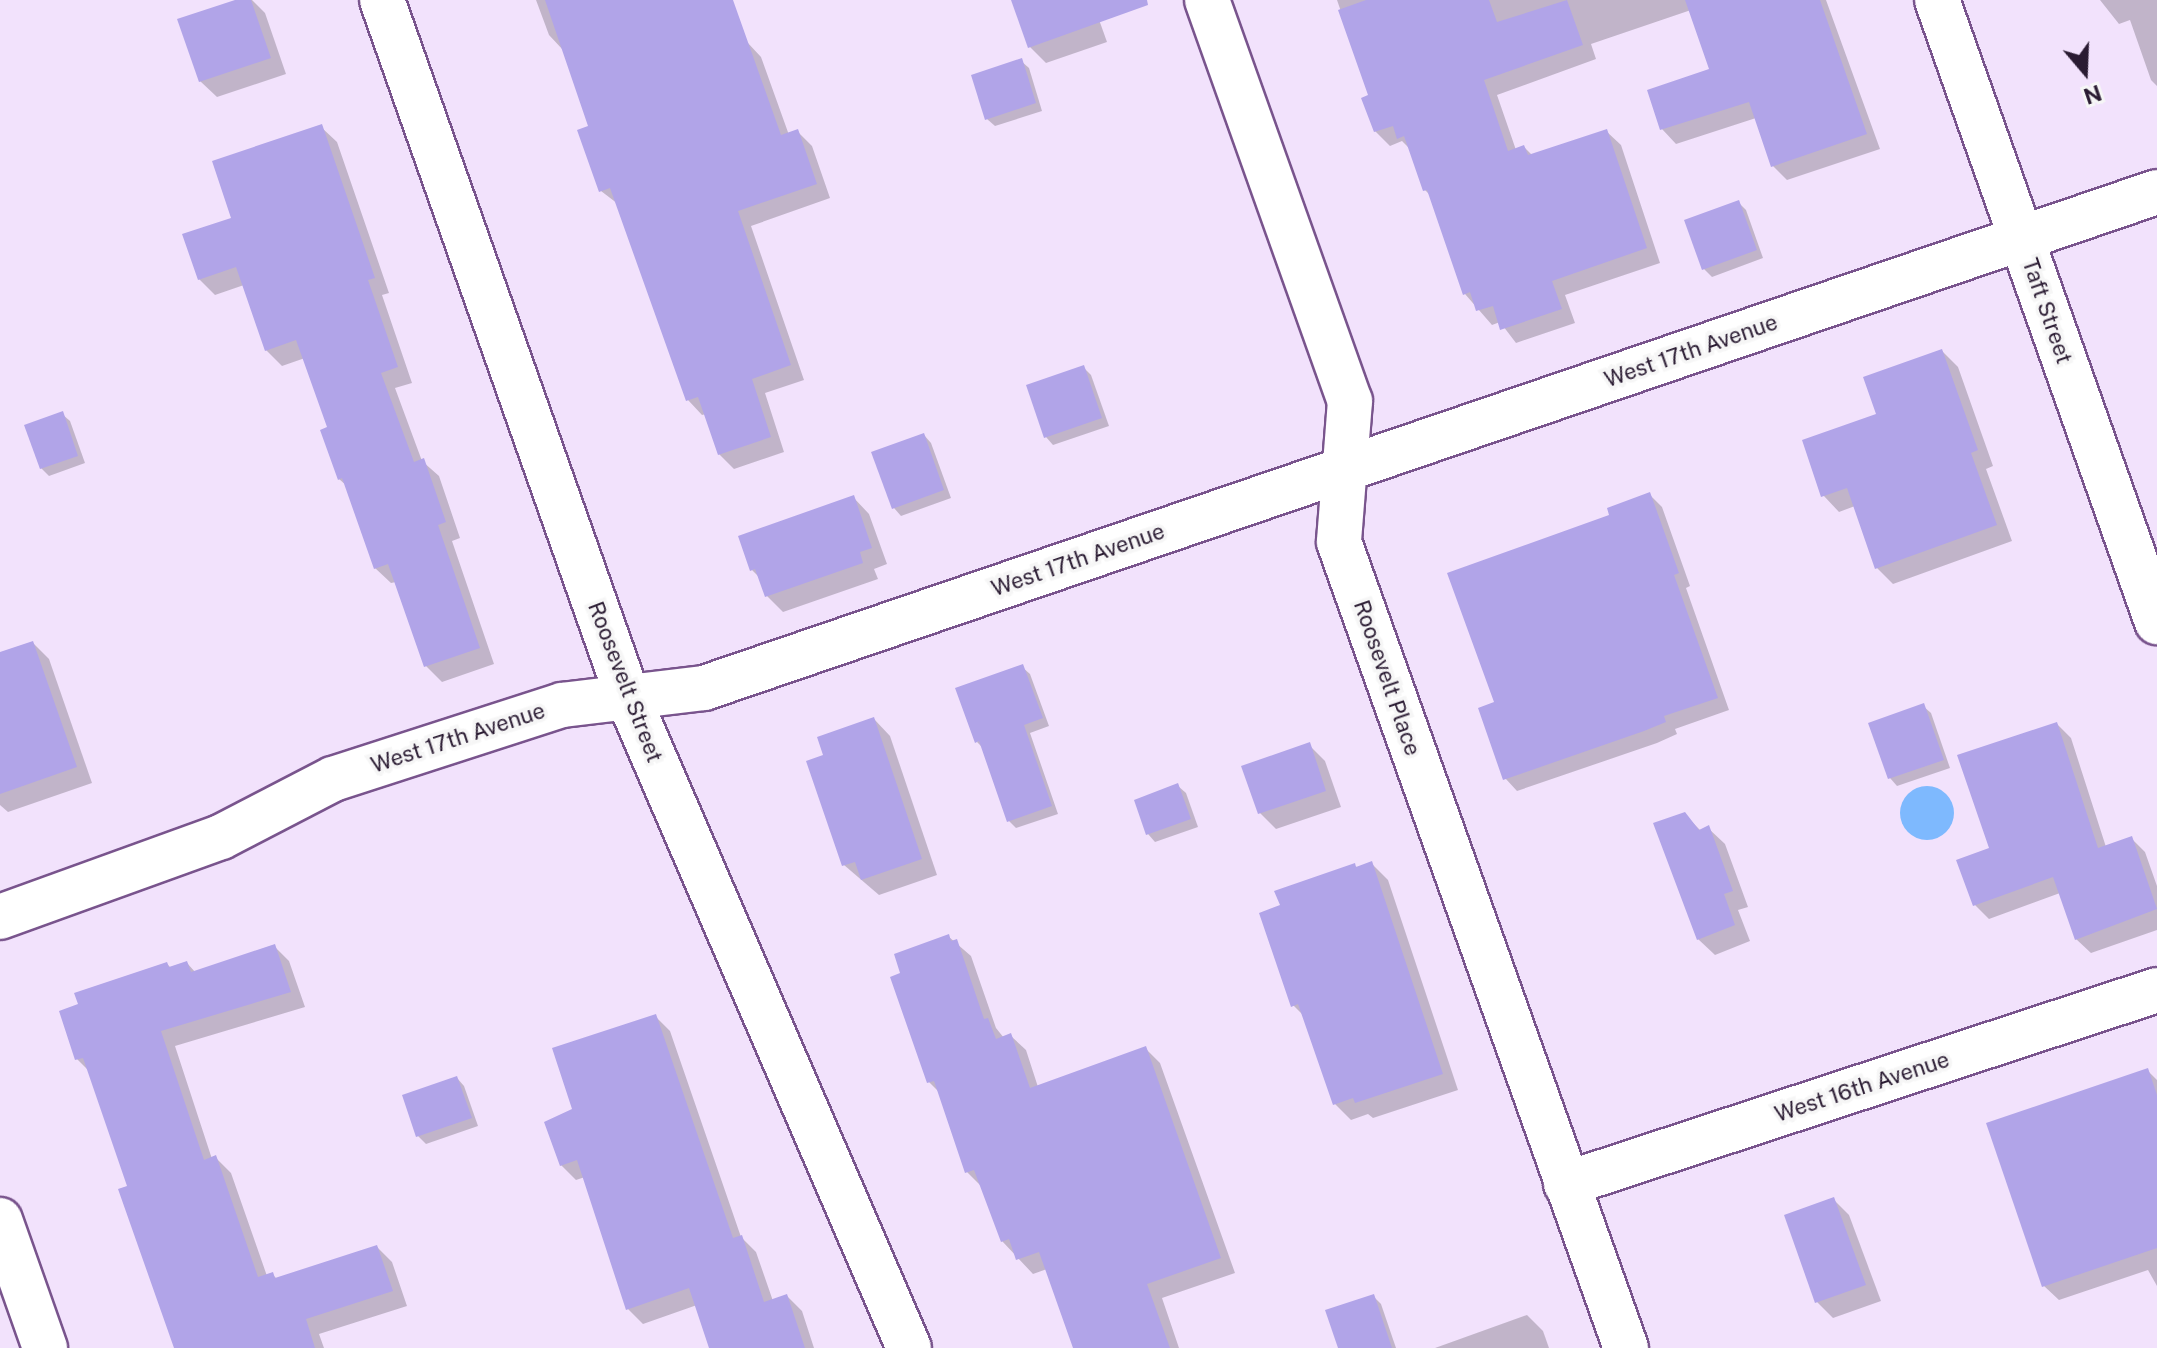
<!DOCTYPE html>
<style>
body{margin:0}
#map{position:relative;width:2157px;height:1348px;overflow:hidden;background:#f2e2fc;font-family:"Public Sans",sans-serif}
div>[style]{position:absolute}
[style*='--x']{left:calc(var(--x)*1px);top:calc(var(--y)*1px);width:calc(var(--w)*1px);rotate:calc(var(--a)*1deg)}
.water>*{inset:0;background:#7eb9fe}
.round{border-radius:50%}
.shadow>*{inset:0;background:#0003}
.building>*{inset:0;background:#b1a4e8}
.roads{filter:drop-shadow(2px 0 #79548d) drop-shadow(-2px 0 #79548d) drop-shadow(0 2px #79548d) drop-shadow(0 -2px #79548d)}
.minor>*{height:44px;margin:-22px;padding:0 22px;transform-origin:22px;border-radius:22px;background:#fff}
.tertiary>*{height:44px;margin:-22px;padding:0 22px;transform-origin:22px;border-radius:22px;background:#fff}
span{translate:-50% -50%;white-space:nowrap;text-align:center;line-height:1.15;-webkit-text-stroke:7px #f6f6f6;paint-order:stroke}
.street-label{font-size:22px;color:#2a1b32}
.north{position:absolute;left:2045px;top:32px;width:80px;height:80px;-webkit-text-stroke:6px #f6f6f6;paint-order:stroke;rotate:161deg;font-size:22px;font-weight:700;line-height:32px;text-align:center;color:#2a1b32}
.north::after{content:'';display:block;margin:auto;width:28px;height:36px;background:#2a1b32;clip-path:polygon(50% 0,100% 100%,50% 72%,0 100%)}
</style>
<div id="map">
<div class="water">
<i class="round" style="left:1900px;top:786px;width:54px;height:54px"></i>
</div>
<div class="shadow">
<i style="clip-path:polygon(241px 0,252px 0,265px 13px,286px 74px,217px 97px,200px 81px)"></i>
<i style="clip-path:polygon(536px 0,683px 0,747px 42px,761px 57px,789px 135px,798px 132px,812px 146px,830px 198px,751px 226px,804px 380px,765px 393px,784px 452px,734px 469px,719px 454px,706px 414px,702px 415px,688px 400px,618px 204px,601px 191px,591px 127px,563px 50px,549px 35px)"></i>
<i style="clip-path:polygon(1014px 0,1092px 0,1107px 42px,1046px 63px,1030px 47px)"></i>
<i style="clip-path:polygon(1337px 0,1826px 0,1880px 149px,1787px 180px,1773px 166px,1756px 118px,1676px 144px,1662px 129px,1711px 71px,1691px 10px,1591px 44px,1596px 59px,1497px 95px,1516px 150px,1524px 147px,1532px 155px,1606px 131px,1621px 145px,1660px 263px,1565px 295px,1575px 323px,1516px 343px,1500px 322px,1492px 325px,1465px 294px,1432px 197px,1425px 190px,1411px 150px,1402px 141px,1390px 146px,1375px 131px,1370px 96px)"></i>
<i style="clip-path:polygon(2100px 0,2157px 0,2157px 86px,2151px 80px,2130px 20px,2119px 24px)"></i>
<i style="clip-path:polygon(1021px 61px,1029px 68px,1042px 111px,995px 126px,987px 119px)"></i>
<i style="clip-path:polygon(321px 127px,337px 142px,389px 293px,382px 295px,412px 383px,395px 388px,422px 461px,439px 476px,460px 538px,452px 541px,494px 664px,442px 682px,426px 666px,396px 582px,391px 583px,375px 568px,347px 486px,339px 479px,330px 429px,305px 358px,282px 366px,266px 350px,244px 285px,215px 295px,199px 279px,233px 219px)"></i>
<i style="clip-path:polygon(1738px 202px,1746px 210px,1763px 258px,1712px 277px,1704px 269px)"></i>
<i style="clip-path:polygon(1942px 351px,1958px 367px,1993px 466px,1986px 469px,2012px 541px,1893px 584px,1877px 568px,1855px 506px,1839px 512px,1823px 495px,1878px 415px)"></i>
<i style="clip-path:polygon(1084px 368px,1091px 375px,1109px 426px,1053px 445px,1046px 437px)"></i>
<i style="clip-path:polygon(62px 414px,70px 421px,85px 463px,49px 476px,41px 468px)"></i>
<i style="clip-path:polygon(924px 435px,931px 443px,951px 498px,901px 516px,894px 508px)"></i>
<i style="clip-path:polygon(1649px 494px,1662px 507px,1690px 586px,1686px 588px,1729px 710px,1675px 729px,1677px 734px,1657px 743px,1517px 791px,1505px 778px,1496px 704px,1612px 516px)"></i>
<i style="clip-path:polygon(853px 497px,869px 514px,887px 564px,874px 569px,878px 579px,783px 612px,767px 596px,761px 579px,752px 570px)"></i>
<i style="clip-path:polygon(33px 643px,49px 659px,92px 783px,8px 812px,0 805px,0 654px)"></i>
<i style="clip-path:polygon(1022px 667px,1030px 674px,1049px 726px,1030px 733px,1058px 814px,1016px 828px,1008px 820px,984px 749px,977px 742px)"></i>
<i style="clip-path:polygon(1923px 706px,1931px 713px,1950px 768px,1897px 786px,1890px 778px)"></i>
<i style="clip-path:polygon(874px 719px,890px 736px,937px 875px,879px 895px,844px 865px,825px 756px)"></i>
<i style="clip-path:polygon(2057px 724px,2071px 738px,2106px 847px,2131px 838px,2145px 852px,2157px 886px,2157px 930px,2091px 953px,2076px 939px,2060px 893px,1989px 919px,1975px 905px,1992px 849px)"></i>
<i style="clip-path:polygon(1309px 745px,1325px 761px,1341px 807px,1276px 829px,1260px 813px)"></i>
<i style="clip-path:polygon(1178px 786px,1186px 793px,1198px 827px,1155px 842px,1148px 834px)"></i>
<i style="clip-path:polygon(1684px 814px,1701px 831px,1708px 828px,1725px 844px,1748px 907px,1738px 910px,1750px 941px,1715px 955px,1698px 939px)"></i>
<i style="clip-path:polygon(1371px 863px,1388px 880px,1458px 1090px,1373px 1118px,1368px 1114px,1351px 1120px,1335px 1104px,1305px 1017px,1293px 1005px,1282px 906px,1354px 865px,1358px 868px)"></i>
<i style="clip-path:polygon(949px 937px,971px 956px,996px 1028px,1004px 1038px,1011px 1036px,1026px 1050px,1038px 1087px,1145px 1048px,1160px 1063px,1235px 1273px,1162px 1298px,1179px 1348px,1075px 1348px,1047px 1269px,1033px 1274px,1002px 1241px,982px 1187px,967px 1172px,940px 1093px,929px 1082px)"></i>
<i style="clip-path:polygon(274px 946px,289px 961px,305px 1007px,175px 1046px,212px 1159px,216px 1158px,231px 1173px,267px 1276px,272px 1274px,277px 1279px,377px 1247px,392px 1262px,407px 1306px,319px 1334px,324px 1348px,176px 1348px,130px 1187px,90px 1072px,77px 1059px,167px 964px,171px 968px,187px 963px,196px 973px)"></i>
<i style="clip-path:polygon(655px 1016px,670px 1031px,741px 1237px,756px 1252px,773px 1301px,787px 1296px,802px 1311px,814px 1348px,711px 1348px,697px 1305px,643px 1324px,628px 1309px,585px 1177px,576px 1180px,561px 1165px,575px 1110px)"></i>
<i style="clip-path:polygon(2147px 1070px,2157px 1080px,2157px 1286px,2148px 1270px,2059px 1300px,2044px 1286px)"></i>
<i style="clip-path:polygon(457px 1078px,464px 1086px,478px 1126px,426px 1144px,418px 1136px)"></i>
<i style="clip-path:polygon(1833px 1199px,1849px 1215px,1881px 1301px,1833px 1318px,1817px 1302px,1786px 1216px)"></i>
<i style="clip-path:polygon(1373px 1296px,1381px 1304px,1396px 1348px,1340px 1348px)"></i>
<i style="clip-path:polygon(1527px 1315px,1543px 1331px,1549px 1348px,1435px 1348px)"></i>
</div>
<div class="building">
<i style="clip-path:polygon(235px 0,251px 0,271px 58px,199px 82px,177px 19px)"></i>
<i style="clip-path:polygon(545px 0,733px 0,781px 135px,798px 129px,817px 184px,738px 211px,791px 365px,752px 379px,771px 437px,718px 455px,698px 397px,686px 401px,610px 188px,599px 192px,577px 130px,588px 126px)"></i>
<i style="clip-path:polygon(1011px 0,1147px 0,1148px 5px,1028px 48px)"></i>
<i style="clip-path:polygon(1366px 0,1489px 0,1497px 22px,1567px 0,1583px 45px,1484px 80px,1508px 151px,1524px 145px,1528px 155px,1607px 129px,1647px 248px,1552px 281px,1562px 309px,1500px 330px,1493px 306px,1476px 311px,1470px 292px,1463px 295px,1427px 190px,1423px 191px,1404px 136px,1397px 139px,1393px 126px,1374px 132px,1361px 98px,1368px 95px,1338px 10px)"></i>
<i style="clip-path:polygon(1685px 0,1820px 0,1867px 134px,1771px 167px,1749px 102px,1660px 130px,1647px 90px,1709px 69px)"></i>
<i style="clip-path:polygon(1022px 58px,1036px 103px,985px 120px,971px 75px)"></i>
<i style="clip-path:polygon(322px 124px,375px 278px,368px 280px,398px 367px,381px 373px,414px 462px,424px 458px,446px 522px,438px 525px,480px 648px,424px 667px,388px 564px,374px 569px,342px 478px,338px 480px,320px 430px,327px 427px,296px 340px,265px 351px,236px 267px,198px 280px,182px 234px,231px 218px,212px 161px)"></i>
<i style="clip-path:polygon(1739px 200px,1757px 250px,1702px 270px,1684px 220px)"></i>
<i style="clip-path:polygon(1942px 349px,1978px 450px,1971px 453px,1997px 525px,1875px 569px,1847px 488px,1821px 497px,1802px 440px,1876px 414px,1863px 377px)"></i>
<i style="clip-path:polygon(1084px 365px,1102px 418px,1044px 438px,1026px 385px)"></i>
<i style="clip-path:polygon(63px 411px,78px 456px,40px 469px,24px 425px)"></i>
<i style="clip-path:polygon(924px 433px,944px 490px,892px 509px,871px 452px)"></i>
<i style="clip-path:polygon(1650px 492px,1679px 573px,1674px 575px,1718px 698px,1664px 716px,1666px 722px,1644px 731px,1503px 780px,1478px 708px,1494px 702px,1447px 573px,1609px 515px,1607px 508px)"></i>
<i style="clip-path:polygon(854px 495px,872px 548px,860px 552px,863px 563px,765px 597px,755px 569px,750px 571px,738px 536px)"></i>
<i style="clip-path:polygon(33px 641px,77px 767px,0 794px,0 652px)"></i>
<i style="clip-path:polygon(1023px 664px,1043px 718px,1024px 725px,1052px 806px,1007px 822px,979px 741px,975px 743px,955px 688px)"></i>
<i style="clip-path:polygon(1924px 703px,1944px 760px,1888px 779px,1868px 723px)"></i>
<i style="clip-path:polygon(874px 717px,922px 859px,861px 880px,855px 862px,842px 866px,806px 761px,823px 755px,817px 737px)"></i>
<i style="clip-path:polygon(2057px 722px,2098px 848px,2132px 836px,2157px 909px,2075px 940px,2053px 877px,1973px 906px,1956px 860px,1989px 848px,1957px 755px)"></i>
<i style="clip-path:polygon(1310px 742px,1326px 791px,1258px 814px,1241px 766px)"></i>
<i style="clip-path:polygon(1178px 783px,1191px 819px,1146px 835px,1134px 800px)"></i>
<i style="clip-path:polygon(1685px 812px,1699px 830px,1709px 825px,1733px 891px,1724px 894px,1735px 925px,1697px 940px,1653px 823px)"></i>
<i style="clip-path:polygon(1372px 861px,1443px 1074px,1355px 1103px,1353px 1098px,1333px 1105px,1298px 1004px,1291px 1007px,1259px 913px,1280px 905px,1274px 891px,1355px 863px,1356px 867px)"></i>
<i style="clip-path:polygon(949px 934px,951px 941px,957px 939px,984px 1019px,988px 1018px,996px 1039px,1011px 1033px,1030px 1088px,1146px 1046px,1221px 1258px,1147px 1284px,1170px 1348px,1073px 1348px,1039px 1252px,1016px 1260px,1009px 1239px,1001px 1242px,974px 1170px,965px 1173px,934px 1081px,927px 1083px,890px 977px,900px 973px,894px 954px)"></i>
<i style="clip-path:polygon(275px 944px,291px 992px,161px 1031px,204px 1160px,216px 1155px,258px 1277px,273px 1272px,275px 1278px,377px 1245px,393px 1291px,306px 1319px,315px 1348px,174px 1348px,118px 1189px,127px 1186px,83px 1058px,75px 1060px,59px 1011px,78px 1004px,74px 993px,167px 962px,169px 967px,187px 961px,191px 972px)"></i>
<i style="clip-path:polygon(656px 1014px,733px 1238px,742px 1235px,764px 1302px,787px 1294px,805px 1348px,709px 1348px,689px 1288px,626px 1310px,577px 1160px,560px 1166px,544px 1122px,572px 1109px,552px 1048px)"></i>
<i style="clip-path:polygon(2148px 1068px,2157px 1095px,2157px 1248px,2042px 1287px,1986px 1123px)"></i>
<i style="clip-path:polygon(457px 1076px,472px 1118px,416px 1137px,402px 1095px)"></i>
<i style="clip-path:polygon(1834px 1197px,1866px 1285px,1815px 1303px,1784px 1215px)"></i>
<i style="clip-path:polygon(1374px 1294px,1392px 1348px,1338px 1348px,1325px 1310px)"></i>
</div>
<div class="roads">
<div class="minor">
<i style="--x:382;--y:0;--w:737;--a:70.58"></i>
<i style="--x:627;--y:695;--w:711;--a:66.64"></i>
<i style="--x:1207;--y:0;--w:426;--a:70.4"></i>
<i style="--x:1350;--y:401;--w:141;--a:94.5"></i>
<i style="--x:1339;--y:542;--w:856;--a:70.4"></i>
<i style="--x:0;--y:917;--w:235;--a:-19.9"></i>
<i style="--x:221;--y:837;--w:126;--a:-27.4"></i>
<i style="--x:333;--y:779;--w:241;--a:-17.9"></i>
<i style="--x:562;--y:705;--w:143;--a:-6.8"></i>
<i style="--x:704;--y:688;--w:1535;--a:-18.85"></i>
<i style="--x:1566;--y:1184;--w:622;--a:-18.17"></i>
<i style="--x:0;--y:1220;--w:136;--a:70.6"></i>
</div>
<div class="tertiary">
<i style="--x:1937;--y:0;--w:660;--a:70.52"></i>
</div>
</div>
<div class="street-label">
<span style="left:2047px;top:311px;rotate:71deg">Taft Street</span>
<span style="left:1691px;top:351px;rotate:-19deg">West 17th Avenue</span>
<span style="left:1078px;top:560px;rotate:-19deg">West 17th Avenue</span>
<span style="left:1387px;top:678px;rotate:71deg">Roosevelt Place</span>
<span style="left:625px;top:682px;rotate:69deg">Roosevelt Street</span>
<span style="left:458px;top:738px;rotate:-18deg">West 17th Avenue</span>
<span style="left:1862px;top:1087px;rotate:-18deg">West 16th Avenue</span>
</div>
<div class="north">N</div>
</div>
